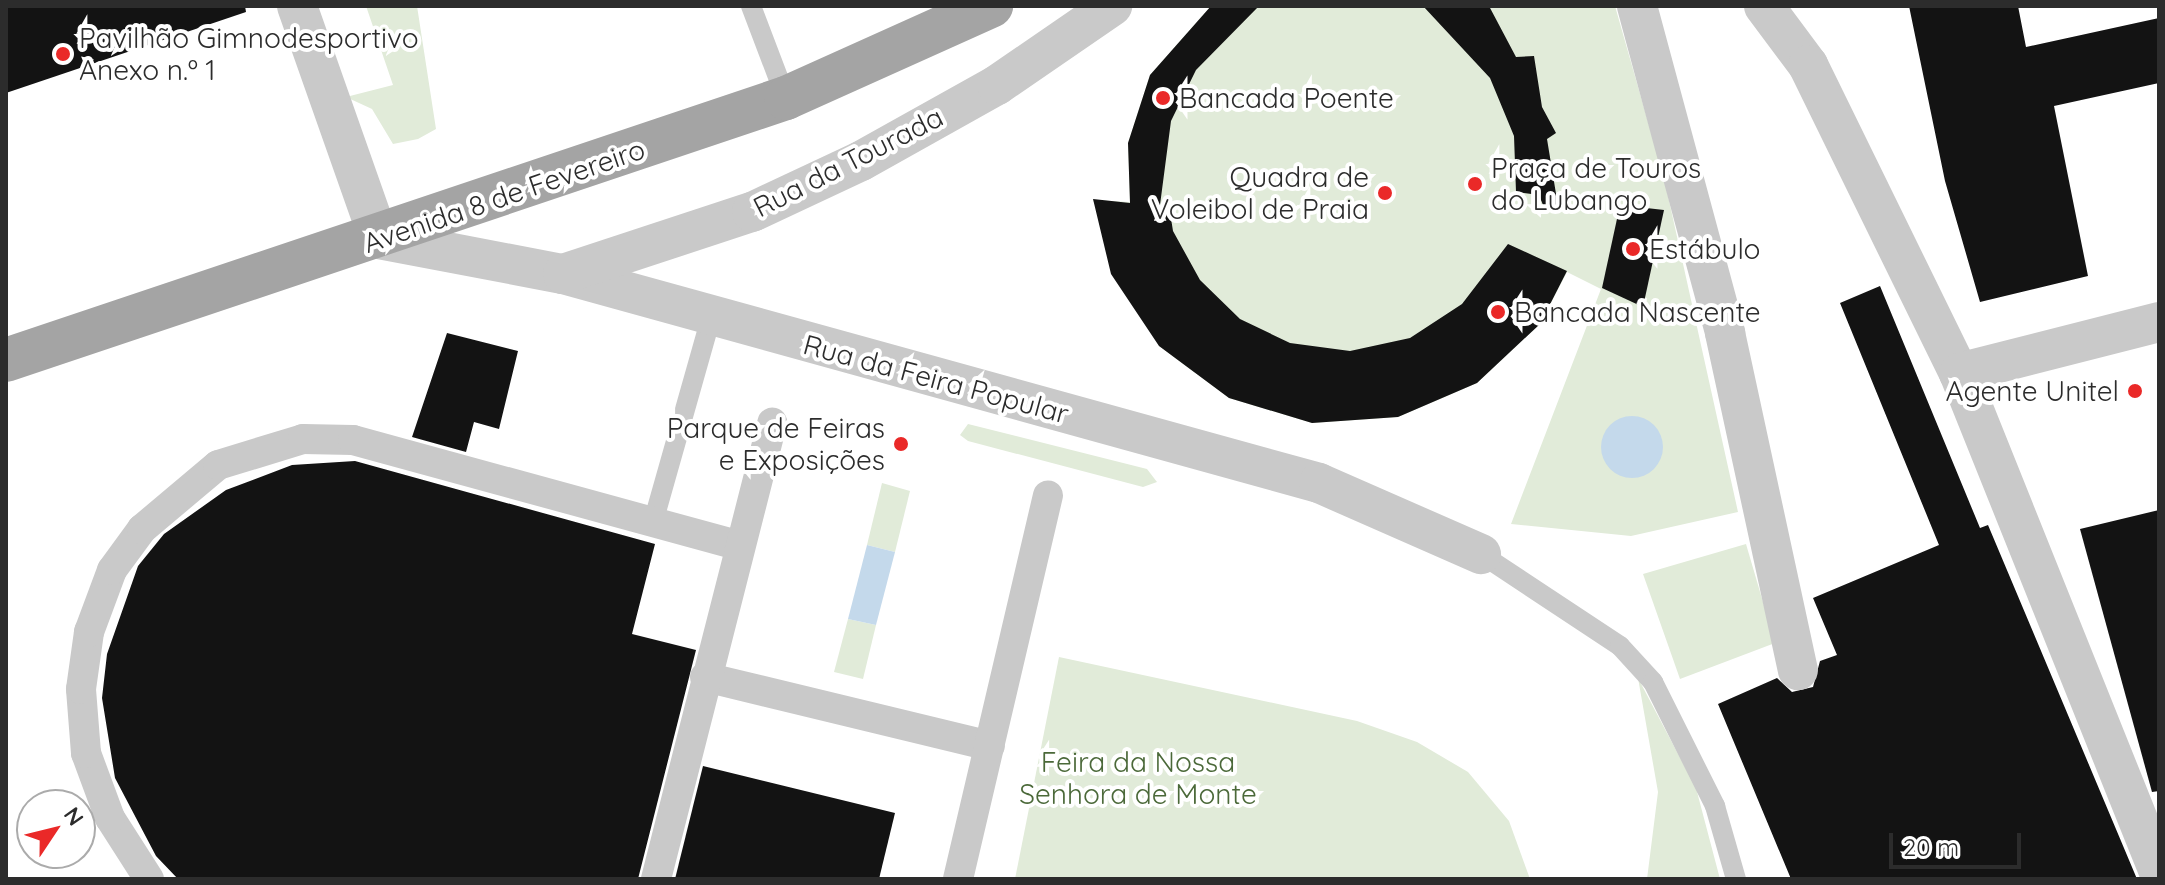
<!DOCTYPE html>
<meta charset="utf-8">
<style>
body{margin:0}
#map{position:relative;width:2165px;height:885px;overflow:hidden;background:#fff;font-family:Quicksand,sans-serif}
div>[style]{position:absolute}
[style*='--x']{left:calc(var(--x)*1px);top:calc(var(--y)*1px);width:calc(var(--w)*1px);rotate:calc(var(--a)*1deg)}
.green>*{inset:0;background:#e1ebd9}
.water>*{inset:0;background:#c4d9eb}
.round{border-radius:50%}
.building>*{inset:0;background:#131313}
.service>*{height:20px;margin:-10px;padding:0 10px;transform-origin:10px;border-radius:10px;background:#c9c9c9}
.pedestrian>*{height:30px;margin:-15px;padding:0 15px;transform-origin:15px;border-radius:15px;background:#c9c9c9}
.minor>*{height:40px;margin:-20px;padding:0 20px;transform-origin:20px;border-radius:20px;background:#c9c9c9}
.primary>*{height:44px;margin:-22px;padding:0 22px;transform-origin:22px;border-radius:22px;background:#a4a4a4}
.dots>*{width:22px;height:22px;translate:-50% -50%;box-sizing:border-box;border:4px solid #fff;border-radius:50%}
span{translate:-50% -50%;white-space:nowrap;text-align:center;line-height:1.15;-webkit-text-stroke:8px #fff;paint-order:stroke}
.poi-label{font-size:28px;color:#2c2c2c}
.left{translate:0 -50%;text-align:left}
.right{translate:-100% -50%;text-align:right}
.street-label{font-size:28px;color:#2c2c2c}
.park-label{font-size:28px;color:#4b6939}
.frame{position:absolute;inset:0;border:8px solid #2c2c2c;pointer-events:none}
.north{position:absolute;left:16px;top:789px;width:80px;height:80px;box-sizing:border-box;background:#fff;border:2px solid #ababab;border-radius:50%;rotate:55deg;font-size:22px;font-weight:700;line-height:32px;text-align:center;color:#2c2c2c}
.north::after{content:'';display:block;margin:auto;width:28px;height:36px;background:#ea2928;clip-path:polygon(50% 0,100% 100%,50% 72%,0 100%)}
.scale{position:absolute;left:1889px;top:833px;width:132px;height:36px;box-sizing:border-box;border:4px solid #2c2c2c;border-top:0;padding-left:10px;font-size:24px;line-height:28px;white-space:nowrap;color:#2c2c2c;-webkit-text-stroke:6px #fff;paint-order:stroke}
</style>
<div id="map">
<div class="green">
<i style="clip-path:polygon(366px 6px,417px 6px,436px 129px,418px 139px,393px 144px,372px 109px,346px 97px,393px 85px)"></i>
<i style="clip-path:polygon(1211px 6px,1615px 6px,1664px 178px,1738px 512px,1631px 536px,1511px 524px,1601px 289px,1567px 272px,1540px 324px,1477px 383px,1398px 417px,1312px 423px,1229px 398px,1159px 346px,1093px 200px,1130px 202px,1128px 143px,1150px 75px)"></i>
<i style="clip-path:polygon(968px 424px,1147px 469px,1157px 482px,1143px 487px,968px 441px,960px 435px)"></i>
<i style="clip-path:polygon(882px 483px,910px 491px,895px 552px,867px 545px)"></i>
<i style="clip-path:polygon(1746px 544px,1775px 643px,1680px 679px,1643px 574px)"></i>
<i style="clip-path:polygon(848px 619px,876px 625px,863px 679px,834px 672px)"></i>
<i style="clip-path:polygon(1059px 657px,1357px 721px,1417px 742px,1468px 772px,1509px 821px,1530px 879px,1015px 879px)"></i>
<i style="clip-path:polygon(1638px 678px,1696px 788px,1720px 879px,1647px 879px,1658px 792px)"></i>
</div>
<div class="water">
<i class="round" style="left:1601px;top:416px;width:62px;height:62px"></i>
<i style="clip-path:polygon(867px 545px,895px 552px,876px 625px,848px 619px)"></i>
</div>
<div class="building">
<i style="clip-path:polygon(6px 6px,245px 6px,246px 12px,6px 93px)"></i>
<i style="clip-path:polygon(1211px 6px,1259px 6px,1196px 70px,1171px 121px,1160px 205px,1169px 206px,1173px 231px,1200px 280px,1240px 319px,1290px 343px,1350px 351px,1410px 338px,1462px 304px,1508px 244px,1567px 271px,1540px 324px,1477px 383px,1398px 417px,1312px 423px,1229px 398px,1159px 346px,1111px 274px,1093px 199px,1130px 203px,1128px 143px,1150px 75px)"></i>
<i style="clip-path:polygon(1423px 6px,1489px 6px,1516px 57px,1534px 56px,1542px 107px,1556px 133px,1547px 139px,1558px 206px,1545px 210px,1539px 195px,1516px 192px,1514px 136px,1490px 78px)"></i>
<i style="clip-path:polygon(1909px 6px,2018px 6px,2026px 47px,2159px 18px,2159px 83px,2054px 106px,2088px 276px,1980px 302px,1945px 181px)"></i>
<i style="clip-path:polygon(1620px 205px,1664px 210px,1643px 307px,1602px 288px)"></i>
<i style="clip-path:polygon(1880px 286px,1980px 528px,1988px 525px,2137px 879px,1791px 879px,1718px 704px,1777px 678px,1792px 692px,1813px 687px,1820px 661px,1837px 655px,1813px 598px,1939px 545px,1840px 303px)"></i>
<i style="clip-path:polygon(447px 333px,518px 351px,499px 429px,474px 422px,466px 452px,412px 437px)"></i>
<i style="clip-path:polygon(355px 461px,655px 544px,632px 634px,696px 650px,638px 879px,178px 879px,156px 856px,115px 778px,102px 698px,107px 654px,138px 566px,164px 534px,226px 490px,292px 465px)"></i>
<i style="clip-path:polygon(2159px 510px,2159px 791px,2152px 792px,2080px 529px)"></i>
<i style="clip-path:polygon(703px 766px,895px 813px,879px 879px,675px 879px)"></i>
</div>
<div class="service">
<i style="--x:751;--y:6;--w:98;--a:69.2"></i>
<i style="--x:654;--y:519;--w:209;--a:-74.2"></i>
<i style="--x:1481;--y:554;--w:167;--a:33.5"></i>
<i style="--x:1620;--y:646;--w:49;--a:47.5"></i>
<i style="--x:1653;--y:682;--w:139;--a:63.4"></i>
<i style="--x:1715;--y:806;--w:76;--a:74"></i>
</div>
<div class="pedestrian">
<i style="--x:705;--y:677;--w:293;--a:13.6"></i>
<i style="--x:149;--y:879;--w:72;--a:-122.6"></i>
<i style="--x:110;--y:818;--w:69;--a:-110.3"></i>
<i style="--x:86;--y:753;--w:64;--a:-94.5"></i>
<i style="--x:81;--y:689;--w:58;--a:-82"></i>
<i style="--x:89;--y:632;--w:66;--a:-69.6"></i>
<i style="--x:112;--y:570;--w:51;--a:-53.8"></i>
<i style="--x:142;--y:529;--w:99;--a:-40.1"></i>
<i style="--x:218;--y:465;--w:89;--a:-17"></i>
<i style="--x:303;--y:439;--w:50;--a:1.1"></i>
<i style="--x:353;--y:440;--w:401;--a:15.3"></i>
<i style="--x:656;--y:879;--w:471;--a:-75.7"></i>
<i style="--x:958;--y:879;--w:394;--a:-76.8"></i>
</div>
<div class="minor">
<i style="--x:297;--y:6;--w:247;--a:70.6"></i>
<i style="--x:379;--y:239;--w:187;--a:10.8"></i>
<i style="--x:563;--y:274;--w:784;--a:15.45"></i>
<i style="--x:1319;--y:483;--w:177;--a:23.7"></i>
<i style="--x:1637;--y:6;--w:339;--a:74.9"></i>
<i style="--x:1725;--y:333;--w:345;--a:77.8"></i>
<i style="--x:1764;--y:6;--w:74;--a:53.3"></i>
<i style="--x:1808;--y:65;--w:343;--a:63.9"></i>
<i style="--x:1959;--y:373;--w:538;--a:68.16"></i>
<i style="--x:563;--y:274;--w:199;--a:-18.2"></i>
<i style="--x:752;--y:212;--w:120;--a:-25.1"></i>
<i style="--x:861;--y:161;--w:156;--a:-29.2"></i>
<i style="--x:997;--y:85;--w:140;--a:-34.5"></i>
<i style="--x:1959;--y:373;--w:206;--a:-14.3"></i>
</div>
<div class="primary">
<i style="--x:6;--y:360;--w:823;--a:-18.57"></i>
<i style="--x:786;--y:98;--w:225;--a:-24.2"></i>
</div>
<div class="dots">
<i style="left:63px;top:54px;background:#ea2928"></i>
<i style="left:1163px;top:98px;background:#ea2928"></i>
<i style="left:1475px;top:184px;background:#ea2928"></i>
<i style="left:1385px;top:193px;background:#ea2928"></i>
<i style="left:1633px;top:249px;background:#ea2928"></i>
<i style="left:1498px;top:312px;background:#ea2928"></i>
<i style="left:2135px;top:391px;background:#ea2928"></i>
<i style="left:901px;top:444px;background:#ea2928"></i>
</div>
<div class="poi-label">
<span class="left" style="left:79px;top:54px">Pavilhão Gimnodesportivo<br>Anexo n.º 1</span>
<span class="left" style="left:1179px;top:98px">Bancada Poente</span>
<span class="left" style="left:1491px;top:184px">Praça de Touros<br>do Lubango</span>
<span class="right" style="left:1369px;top:193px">Quadra de<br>Voleibol de Praia</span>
<span class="left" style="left:1649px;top:249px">Estábulo</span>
<span class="left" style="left:1514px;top:312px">Bancada Nascente</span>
<span class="right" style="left:2119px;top:391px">Agente Unitel</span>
<span class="right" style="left:885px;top:444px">Parque de Feiras<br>e Exposições</span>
</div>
<div class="street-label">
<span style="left:848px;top:162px;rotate:-27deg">Rua da Tourada</span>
<span style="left:504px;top:196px;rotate:-19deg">Avenida 8 de Fevereiro</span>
<span style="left:936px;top:379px;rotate:15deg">Rua da Feira Popular</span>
</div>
<div class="park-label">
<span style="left:1138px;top:778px">Feira da Nossa<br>Senhora de Monte</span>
</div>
<div class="frame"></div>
<div class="north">N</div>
<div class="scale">20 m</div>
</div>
